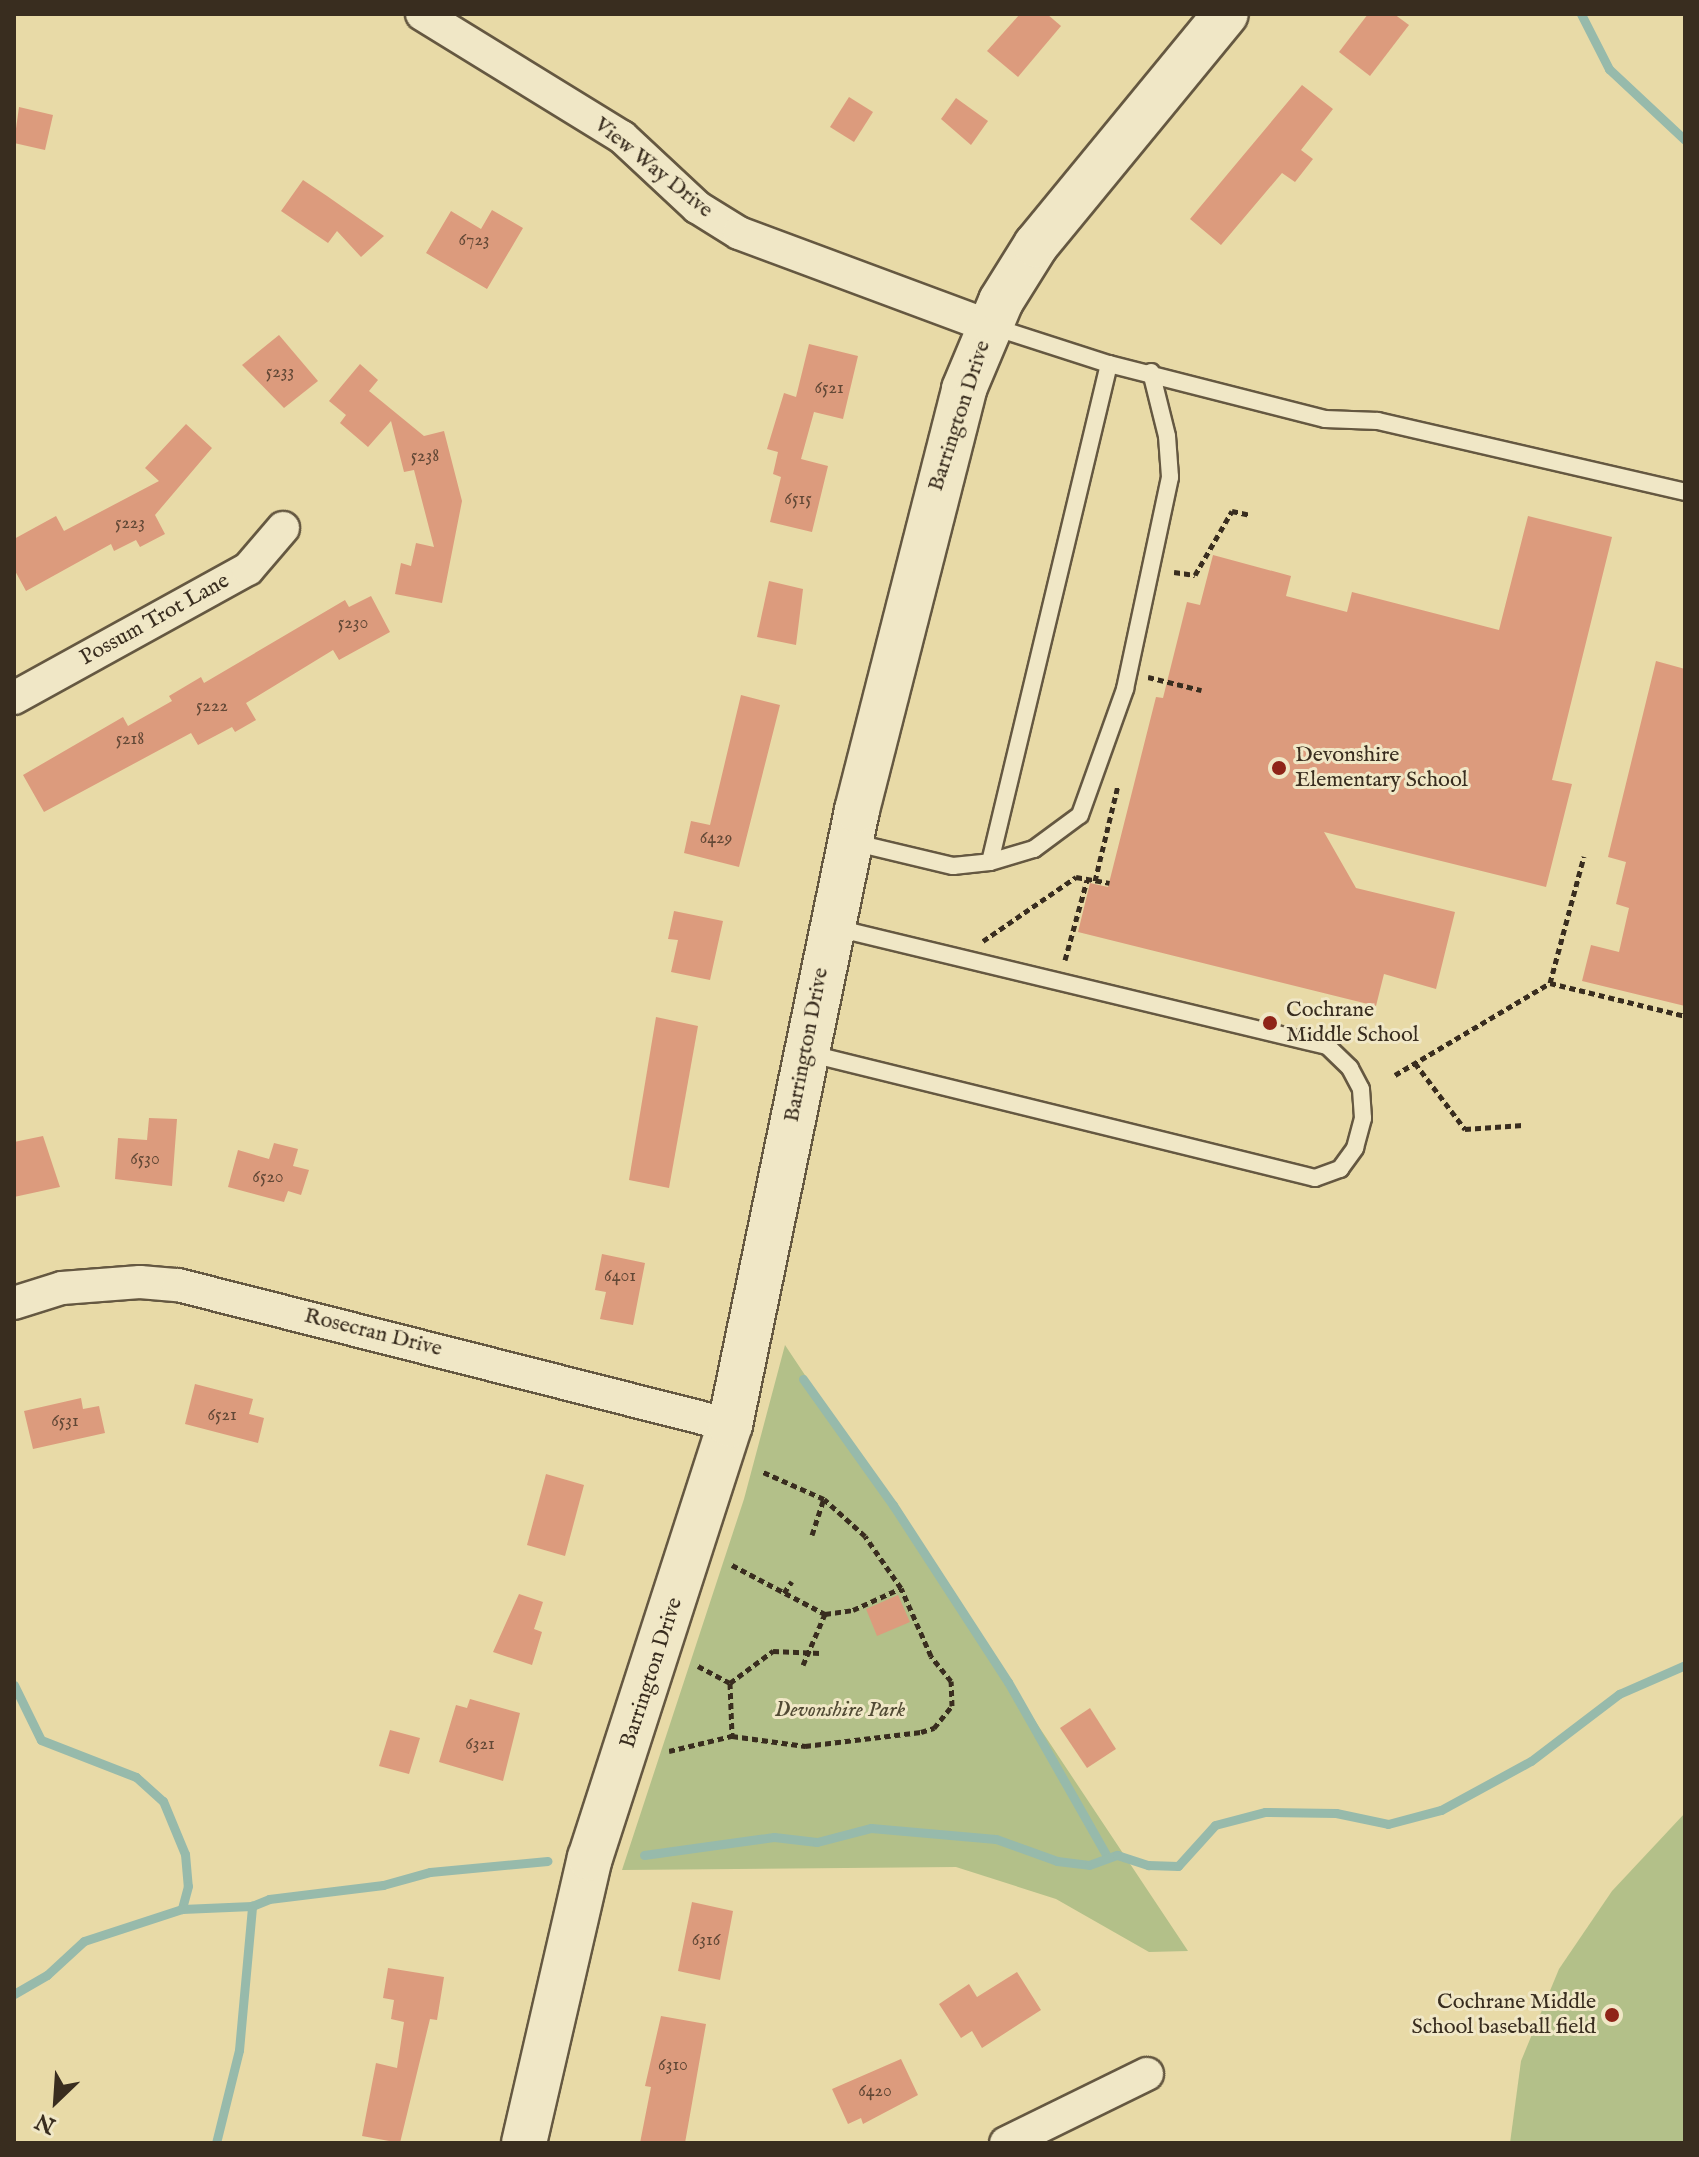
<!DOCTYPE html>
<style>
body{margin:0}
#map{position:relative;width:1699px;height:2157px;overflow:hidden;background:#e8daa7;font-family:"IM FELL English",serif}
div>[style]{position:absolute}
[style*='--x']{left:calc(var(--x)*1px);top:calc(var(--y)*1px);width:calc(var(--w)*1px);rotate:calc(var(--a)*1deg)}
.green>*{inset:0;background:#b3c089}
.stream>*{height:9px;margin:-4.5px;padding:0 4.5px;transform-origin:4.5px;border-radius:4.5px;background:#97baab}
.building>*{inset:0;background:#dc9b7d}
.path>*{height:5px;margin-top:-2.5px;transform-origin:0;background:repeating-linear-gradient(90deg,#392d1f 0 6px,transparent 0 10px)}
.roads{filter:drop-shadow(2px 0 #655841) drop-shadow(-2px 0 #655841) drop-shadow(0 2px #655841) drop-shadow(0 -2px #655841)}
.lane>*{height:16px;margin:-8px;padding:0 8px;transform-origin:8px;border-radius:8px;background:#f0e7c6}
.street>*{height:32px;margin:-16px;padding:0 16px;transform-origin:16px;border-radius:16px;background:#f0e7c6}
.secondary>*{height:44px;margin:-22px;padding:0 22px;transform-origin:22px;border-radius:22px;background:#f0e7c6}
.dots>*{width:22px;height:22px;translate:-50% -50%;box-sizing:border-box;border:4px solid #f0e7c6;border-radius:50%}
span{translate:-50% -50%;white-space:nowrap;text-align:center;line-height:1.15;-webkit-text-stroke:6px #f0e7c6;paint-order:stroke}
.number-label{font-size:18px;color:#624836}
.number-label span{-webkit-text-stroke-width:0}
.street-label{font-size:22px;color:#392d1f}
.poi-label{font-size:22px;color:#392d1f}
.left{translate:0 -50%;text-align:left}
.right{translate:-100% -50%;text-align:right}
.park-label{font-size:22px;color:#514a34;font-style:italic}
.frame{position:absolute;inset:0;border:16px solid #392d1f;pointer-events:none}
.north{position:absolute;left:16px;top:2061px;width:80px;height:80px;-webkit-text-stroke:6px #f0e7c6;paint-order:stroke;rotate:205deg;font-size:22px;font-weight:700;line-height:32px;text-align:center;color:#392d1f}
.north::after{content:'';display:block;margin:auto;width:28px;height:36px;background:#392d1f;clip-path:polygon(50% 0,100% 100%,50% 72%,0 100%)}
</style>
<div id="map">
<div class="green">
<i style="clip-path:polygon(785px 1345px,1188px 1951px,1149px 1952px,1056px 1899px,956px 1867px,622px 1870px,744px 1499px)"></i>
<i style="clip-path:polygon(1685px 1813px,1685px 2143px,1510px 2143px,1521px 2061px,1559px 1969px,1612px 1891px)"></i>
</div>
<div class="stream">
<i style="--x:1581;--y:14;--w:62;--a:63"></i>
<i style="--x:1609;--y:69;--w:104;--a:43.1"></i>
<i style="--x:803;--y:1379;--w:155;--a:54.5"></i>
<i style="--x:893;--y:1505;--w:211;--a:57"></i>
<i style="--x:1008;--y:1682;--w:202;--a:60.4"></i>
<i style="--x:14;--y:1685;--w:61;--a:63.9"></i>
<i style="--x:41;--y:1740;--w:102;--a:21.3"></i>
<i style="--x:136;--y:1777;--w:36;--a:42"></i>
<i style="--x:163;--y:1801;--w:57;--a:67.5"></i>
<i style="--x:185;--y:1854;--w:32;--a:85"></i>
<i style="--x:188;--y:1886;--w:24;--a:105"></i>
<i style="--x:644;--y:1855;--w:131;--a:-7.9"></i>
<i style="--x:774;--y:1837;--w:43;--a:6.6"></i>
<i style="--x:817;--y:1842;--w:56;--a:-14.5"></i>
<i style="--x:871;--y:1828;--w:125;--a:5"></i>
<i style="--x:996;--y:1839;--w:65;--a:19.8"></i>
<i style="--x:1057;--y:1861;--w:32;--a:7"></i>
<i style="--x:1089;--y:1865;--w:30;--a:-20"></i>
<i style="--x:1117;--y:1855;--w:33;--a:18"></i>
<i style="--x:1148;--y:1865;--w:30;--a:2"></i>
<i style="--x:1178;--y:1866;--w:55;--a:-47.9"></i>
<i style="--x:1215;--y:1825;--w:52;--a:-14.6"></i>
<i style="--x:1265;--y:1812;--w:71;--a:0.8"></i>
<i style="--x:1336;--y:1813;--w:53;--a:11.9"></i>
<i style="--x:1388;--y:1824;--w:55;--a:-14.8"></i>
<i style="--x:1441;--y:1810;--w:102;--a:-28.6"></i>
<i style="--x:1531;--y:1761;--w:111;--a:-37.3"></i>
<i style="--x:1619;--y:1694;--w:72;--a:-23.7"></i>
<i style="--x:14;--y:1994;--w:38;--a:-30"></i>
<i style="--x:47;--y:1975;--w:50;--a:-42.6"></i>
<i style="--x:84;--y:1941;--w:103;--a:-18.1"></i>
<i style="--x:182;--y:1909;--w:70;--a:-2.5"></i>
<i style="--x:252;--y:1906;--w:18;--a:-22"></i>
<i style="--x:269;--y:1899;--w:115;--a:-7"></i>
<i style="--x:383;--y:1885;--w:49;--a:-15.5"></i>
<i style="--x:430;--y:1872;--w:118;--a:-5.4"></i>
<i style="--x:216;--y:2143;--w:96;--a:-76.1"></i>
<i style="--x:239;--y:2050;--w:145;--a:-84.8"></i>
</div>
<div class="building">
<i style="clip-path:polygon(1020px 14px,1047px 14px,1061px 26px,1018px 77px,987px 51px)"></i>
<i style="clip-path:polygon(1368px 14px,1394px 14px,1409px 25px,1370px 76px,1339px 52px)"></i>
<i style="clip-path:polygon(1302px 85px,1333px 109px,1301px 150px,1313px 159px,1295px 182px,1282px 173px,1221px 245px,1190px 219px)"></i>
<i style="clip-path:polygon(849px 97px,873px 112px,854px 142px,830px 127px)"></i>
<i style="clip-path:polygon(956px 98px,988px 121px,971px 145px,941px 119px)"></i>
<i style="clip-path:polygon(19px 107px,53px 115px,45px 150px,14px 143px)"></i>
<i style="clip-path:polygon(303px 180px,327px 196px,384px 236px,361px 257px,337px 231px,328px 243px,281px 211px)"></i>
<i style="clip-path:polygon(492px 210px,523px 228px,487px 289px,426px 253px,451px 211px,481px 229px)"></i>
<i style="clip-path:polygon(279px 335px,318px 381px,284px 408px,242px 365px)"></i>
<i style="clip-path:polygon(809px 344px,858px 356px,843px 419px,814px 412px,801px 459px,828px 466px,812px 532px,770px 522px,781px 477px,773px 474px,778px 452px,767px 449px,784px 393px,796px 397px)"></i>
<i style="clip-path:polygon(360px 364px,378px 380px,369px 391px,424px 436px,444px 431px,462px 501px,442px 603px,395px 594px,401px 563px,411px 566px,416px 543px,434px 547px,414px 470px,404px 472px,391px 421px,368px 447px,340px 423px,346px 415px,329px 401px)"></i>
<i style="clip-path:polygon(186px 424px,212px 448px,155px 515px,165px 534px,140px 547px,136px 540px,114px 551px,111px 544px,26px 591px,14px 569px,14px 539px,56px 516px,64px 531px,159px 481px,145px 468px)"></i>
<i style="clip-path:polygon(1528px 516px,1612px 537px,1552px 780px,1572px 784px,1546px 887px,1324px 832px,1356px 888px,1455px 912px,1436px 989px,1384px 974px,1376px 1006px,1078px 932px,1090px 883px,1108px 887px,1156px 697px,1163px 698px,1187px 602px,1200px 605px,1213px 555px,1291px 576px,1286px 596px,1347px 612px,1352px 592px,1499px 630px)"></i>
<i style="clip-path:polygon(769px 581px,803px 589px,796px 645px,757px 637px)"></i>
<i style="clip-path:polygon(371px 596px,390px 632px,339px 660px,333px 650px,246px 703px,256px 720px,235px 732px,232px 727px,198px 745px,191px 733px,44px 812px,23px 775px,123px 717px,128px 726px,172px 701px,169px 696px,201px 677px,204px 683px,345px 600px,349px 607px)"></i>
<i style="clip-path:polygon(1656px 661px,1685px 669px,1685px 1006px,1582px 981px,1591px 945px,1619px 952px,1629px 908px,1616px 904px,1626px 862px,1608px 857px)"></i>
<i style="clip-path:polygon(741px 695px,780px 705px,739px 867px,684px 853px,691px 821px,710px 825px)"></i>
<i style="clip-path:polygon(674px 911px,723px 921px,710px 980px,671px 972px,678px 940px,668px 939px)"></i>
<i style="clip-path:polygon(656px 1017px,698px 1026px,669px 1188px,629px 1180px)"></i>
<i style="clip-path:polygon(149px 1118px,177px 1119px,172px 1186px,115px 1179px,118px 1138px,147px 1140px)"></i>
<i style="clip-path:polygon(43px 1136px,60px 1187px,14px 1197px,14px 1142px)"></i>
<i style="clip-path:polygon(274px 1143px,298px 1149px,293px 1166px,309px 1170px,301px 1195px,288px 1191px,284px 1202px,228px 1187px,238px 1150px,269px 1159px)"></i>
<i style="clip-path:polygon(602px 1254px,645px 1263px,633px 1325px,600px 1319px,606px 1292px,595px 1290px)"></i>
<i style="clip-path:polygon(195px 1384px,253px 1399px,249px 1414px,264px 1418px,258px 1443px,185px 1424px)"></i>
<i style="clip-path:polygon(81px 1398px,83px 1409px,99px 1406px,105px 1433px,33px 1449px,24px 1411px)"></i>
<i style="clip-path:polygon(546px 1474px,584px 1485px,565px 1556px,527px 1545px)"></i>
<i style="clip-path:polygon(519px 1594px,543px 1602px,534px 1629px,542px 1632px,532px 1665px,493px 1652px)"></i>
<i style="clip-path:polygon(898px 1595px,910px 1622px,877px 1636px,866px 1609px)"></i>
<i style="clip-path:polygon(470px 1699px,520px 1713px,503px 1781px,439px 1762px,456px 1705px,467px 1708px)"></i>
<i style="clip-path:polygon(1090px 1708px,1116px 1749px,1087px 1768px,1060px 1728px)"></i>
<i style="clip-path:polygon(390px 1730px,420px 1738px,409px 1774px,379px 1766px)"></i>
<i style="clip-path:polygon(692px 1902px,733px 1911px,720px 1980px,678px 1971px)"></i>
<i style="clip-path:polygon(388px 1968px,444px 1977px,437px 2020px,430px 2019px,400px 2143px,362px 2136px,376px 2063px,397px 2068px,404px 2022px,391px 2019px,394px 2000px,383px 1998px)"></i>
<i style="clip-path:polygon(1017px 1972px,1041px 2010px,982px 2048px,972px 2031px,961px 2038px,939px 2004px,969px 1984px,977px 1997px)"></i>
<i style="clip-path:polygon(661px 2016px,706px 2024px,685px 2143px,640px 2143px,651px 2087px,645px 2086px)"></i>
<i style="clip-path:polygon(901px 2059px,918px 2095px,863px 2124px,861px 2118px,848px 2124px,832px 2089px)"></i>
</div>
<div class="path">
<i style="--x:1174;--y:572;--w:21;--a:8"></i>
<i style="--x:1195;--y:575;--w:74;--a:-60"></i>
<i style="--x:1232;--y:511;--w:19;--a:12"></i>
<i style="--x:1148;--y:677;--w:55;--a:13.8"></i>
<i style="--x:1095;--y:881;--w:99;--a:-76.5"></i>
<i style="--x:983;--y:941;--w:113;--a:-34.5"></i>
<i style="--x:1076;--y:877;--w:34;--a:10"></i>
<i style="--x:1065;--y:960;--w:83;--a:-74.6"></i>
<i style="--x:1550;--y:983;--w:131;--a:-75"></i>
<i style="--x:1415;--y:1063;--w:83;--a:52.9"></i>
<i style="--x:1465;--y:1129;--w:58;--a:-3.9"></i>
<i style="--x:1395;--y:1075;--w:180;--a:-30.7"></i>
<i style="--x:1550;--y:983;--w:139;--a:13.7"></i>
<i style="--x:812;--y:1535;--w:38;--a:-72"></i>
<i style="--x:732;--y:1565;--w:105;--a:27.8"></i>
<i style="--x:825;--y:1614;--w:28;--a:-8"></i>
<i style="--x:853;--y:1610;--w:53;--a:-24.6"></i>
<i style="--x:784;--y:1593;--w:14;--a:-56"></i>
<i style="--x:803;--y:1665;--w:56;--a:-66.7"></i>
<i style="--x:698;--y:1666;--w:36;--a:28"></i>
<i style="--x:730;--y:1683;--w:54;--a:-36.7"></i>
<i style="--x:773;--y:1651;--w:47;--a:2.4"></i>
<i style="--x:730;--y:1683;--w:53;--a:87.8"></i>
<i style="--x:669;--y:1751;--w:65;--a:-13.4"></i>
<i style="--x:732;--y:1736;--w:74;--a:7.8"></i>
<i style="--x:805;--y:1746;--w:117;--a:-6.9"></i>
<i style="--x:921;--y:1732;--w:14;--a:-17"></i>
<i style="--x:934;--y:1728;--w:28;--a:-51"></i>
<i style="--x:952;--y:1706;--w:25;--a:-92"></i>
<i style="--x:951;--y:1681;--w:32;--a:-129"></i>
<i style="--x:931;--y:1656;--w:74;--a:-113.8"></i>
<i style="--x:901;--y:1588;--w:63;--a:-124.7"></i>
<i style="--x:865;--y:1536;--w:55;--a:-137.9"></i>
<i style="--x:824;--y:1499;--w:69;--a:-156"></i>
</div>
<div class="roads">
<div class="lane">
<i style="--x:991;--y:326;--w:124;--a:17.9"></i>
<i style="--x:1109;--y:364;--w:223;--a:14.3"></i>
<i style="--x:1325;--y:419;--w:53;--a:2.2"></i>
<i style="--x:1378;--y:421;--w:315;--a:13"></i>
<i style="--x:852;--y:842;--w:104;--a:13.4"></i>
<i style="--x:953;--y:866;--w:37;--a:-6"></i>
<i style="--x:990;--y:862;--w:46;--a:-16.5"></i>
<i style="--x:1034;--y:849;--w:57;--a:-36.5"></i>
<i style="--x:1080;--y:815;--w:134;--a:-70.3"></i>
<i style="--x:1125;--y:689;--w:217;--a:-78"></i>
<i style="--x:1170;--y:477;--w:41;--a:-94.2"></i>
<i style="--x:1167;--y:436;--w:66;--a:-104"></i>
<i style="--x:990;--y:862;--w:512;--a:-76.56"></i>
<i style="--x:807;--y:1053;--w:523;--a:13.82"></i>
<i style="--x:1315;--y:1178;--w:27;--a:-20"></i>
<i style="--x:1340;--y:1169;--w:26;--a:-54"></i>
<i style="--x:1355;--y:1148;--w:31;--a:-75"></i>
<i style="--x:1363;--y:1118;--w:29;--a:-94"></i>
<i style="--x:1361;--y:1089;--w:24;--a:-118"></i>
<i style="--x:1350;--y:1068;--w:32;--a:-136"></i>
<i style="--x:1327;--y:1046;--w:505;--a:-166.49"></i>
</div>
<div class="street">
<i style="--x:422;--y:14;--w:235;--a:31.6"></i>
<i style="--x:622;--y:137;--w:103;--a:43"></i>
<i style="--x:697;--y:207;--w:49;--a:31.8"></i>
<i style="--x:739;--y:233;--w:267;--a:20.4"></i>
<i style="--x:14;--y:698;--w:267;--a:-28.9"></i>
<i style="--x:248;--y:569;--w:54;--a:-49.5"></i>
<i style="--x:14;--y:1303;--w:50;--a:-17.4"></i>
<i style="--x:62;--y:1288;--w:78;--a:-4.4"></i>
<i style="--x:140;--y:1282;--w:38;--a:5"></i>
<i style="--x:178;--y:1285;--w:569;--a:14.23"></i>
<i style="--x:1006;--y:2143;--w:157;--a:-26.1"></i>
</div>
<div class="secondary">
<i style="--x:524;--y:2143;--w:293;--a:-77"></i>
<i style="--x:590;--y:1858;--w:455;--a:-72.1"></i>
<i style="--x:730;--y:1425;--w:628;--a:-78.33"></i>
<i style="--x:857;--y:810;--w:434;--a:-75.7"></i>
<i style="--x:964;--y:389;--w:95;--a:-67.2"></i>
<i style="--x:1001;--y:301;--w:66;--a:-58"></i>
<i style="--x:1036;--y:245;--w:299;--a:-50.6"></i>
</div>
</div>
<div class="dots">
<i style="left:1279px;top:768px;background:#8f2418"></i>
<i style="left:1270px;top:1023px;background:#8f2418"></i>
<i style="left:1612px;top:2015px;background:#8f2418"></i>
</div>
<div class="number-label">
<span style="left:474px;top:241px">6723</span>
<span style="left:280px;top:373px">5233</span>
<span style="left:829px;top:389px">6521</span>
<span style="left:425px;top:457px">5238</span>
<span style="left:798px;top:500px">6515</span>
<span style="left:130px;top:524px">5223</span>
<span style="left:353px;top:624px">5230</span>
<span style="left:212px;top:707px">5222</span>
<span style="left:130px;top:740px">5218</span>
<span style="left:716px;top:839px">6429</span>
<span style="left:145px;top:1160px">6530</span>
<span style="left:268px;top:1178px">6520</span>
<span style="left:620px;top:1277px">6401</span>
<span style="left:222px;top:1416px">6521</span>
<span style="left:65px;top:1422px">6531</span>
<span style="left:480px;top:1745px">6321</span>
<span style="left:706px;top:1941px">6316</span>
<span style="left:673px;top:2066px">6310</span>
<span style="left:875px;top:2092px">6420</span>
</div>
<div class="street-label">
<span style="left:653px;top:168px;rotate:39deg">View Way Drive</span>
<span style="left:960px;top:416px;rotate:-72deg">Barrington Drive</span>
<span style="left:155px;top:620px;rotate:-29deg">Possum Trot Lane</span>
<span style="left:807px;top:1045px;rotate:-79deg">Barrington Drive</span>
<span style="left:373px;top:1333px;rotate:14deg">Rosecran Drive</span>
<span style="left:652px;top:1673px;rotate:-72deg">Barrington Drive</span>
</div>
<div class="poi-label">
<span class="left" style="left:1295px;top:768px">Devonshire<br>Elementary School</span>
<span class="left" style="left:1286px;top:1023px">Cochrane<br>Middle School</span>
<span class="right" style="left:1596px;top:2015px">Cochrane Middle<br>School baseball field</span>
</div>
<div class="park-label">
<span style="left:840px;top:1711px">Devonshire Park</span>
</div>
<div class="frame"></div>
<div class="north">N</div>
</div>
